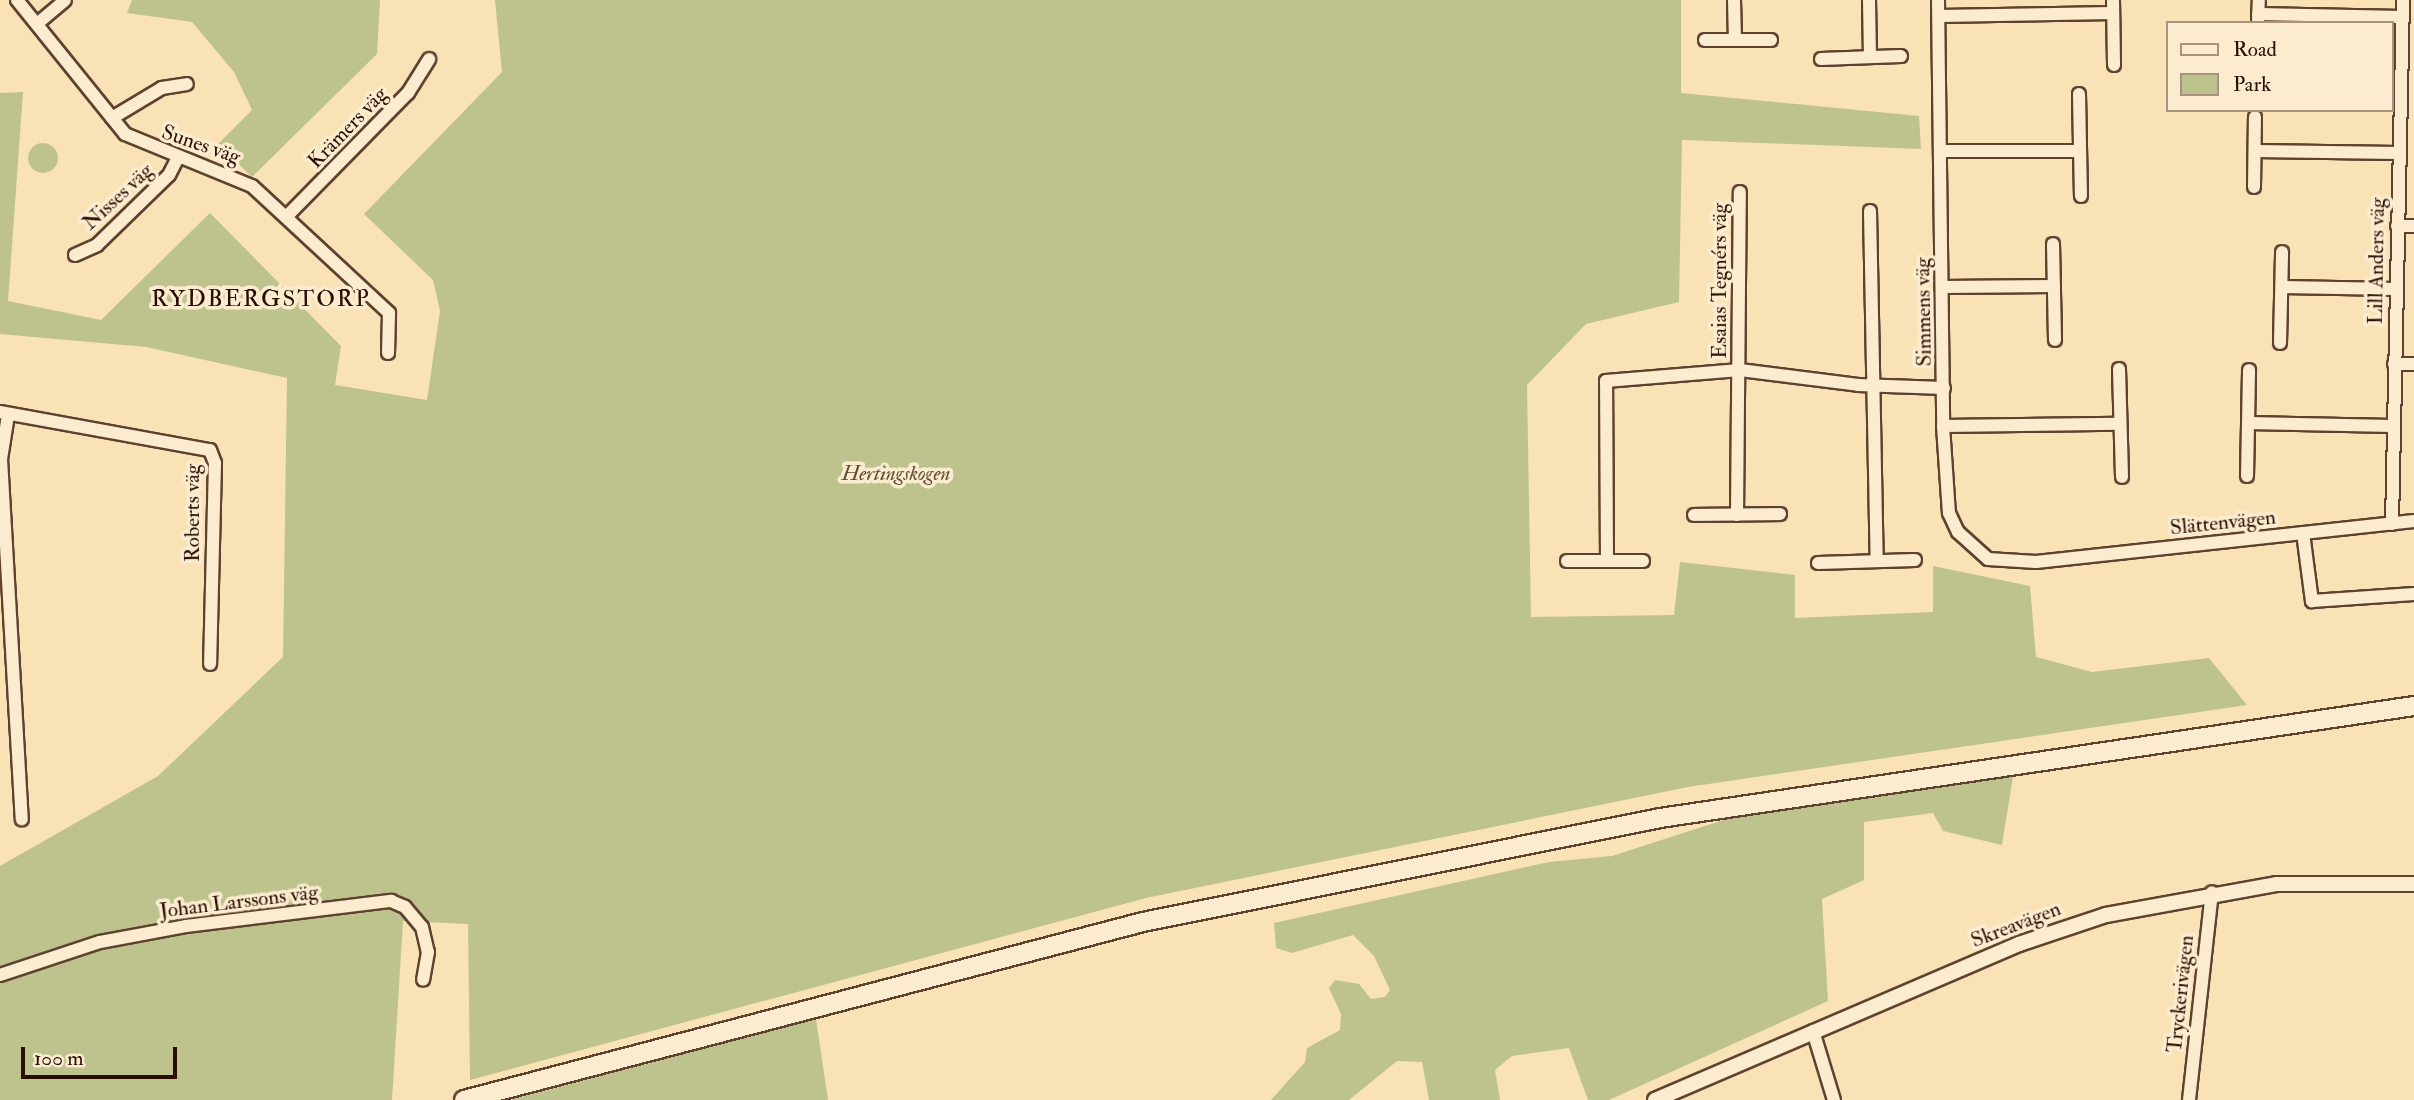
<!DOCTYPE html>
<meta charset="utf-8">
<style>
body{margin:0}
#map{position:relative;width:2414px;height:1100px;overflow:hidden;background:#f9e2b6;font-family:"IM FELL Double Pica",serif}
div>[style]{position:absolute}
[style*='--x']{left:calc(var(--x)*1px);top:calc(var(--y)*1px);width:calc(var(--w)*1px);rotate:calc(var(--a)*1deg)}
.green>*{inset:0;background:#bec38e}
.round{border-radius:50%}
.roads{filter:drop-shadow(2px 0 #5e422f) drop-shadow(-2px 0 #5e422f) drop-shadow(0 2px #5e422f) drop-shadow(0 -2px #5e422f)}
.minor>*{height:12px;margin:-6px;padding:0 6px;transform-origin:6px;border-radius:6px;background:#fbecd0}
.tertiary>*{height:14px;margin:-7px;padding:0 7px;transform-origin:7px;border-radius:7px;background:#fbecd0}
.secondary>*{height:18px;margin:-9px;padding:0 9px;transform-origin:9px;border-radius:9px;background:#fbecd0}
span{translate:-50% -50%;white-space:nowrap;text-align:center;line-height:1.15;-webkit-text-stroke:7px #fbecd0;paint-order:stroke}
.street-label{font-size:21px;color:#2a0d02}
.park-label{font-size:21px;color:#5e4d33;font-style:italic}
.neighbourhood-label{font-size:23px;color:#2a0d02;letter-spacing:2px}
.legend{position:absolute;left:2166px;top:21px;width:228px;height:91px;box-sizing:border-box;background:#fbecd0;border:2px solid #a7937e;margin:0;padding:9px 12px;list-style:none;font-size:21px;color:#2a0d02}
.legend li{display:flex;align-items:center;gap:14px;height:35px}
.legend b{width:35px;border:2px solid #a7937e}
.scale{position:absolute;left:21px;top:1047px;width:156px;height:32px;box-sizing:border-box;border:4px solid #2a0d02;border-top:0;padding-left:9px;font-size:21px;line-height:24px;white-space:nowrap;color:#2a0d02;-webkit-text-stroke:5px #fbecd0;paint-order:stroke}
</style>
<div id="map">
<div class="green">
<i style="clip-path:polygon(132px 0,380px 0,377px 54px,252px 177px,218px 144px,252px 110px,234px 72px,192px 22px,127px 13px)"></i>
<i style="clip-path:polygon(495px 0,1681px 0,1681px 93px,1919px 116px,1921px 149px,1682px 140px,1679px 302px,1586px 324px,1527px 385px,1531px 617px,1674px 615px,1680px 562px,1795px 575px,1795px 618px,1933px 612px,1933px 566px,2030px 586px,2036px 657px,2092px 672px,2209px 658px,2247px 705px,1688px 787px,1146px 898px,470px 1080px,468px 924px,403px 921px,392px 1100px,0 1100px,0 866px,158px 776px,283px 657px,287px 378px,146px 347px,0 334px,0 93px,23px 92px,8px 301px,101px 320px,210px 213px,341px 346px,335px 385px,427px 400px,440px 311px,433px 280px,364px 214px,502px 72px)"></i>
<i class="round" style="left:28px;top:143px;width:30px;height:30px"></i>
<i style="clip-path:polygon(2014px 770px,2002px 845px,1943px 831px,1933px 813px,1864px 822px,1864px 880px,1822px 899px,1828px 1001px,1609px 1100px,1588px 1100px,1569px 1048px,1512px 1056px,1495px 1070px,1500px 1100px,1429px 1100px,1422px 1062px,1397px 1061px,1349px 1100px,1271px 1100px,1305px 1062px,1307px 1048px,1340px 1030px,1341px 1014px,1329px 988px,1335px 980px,1359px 984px,1371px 999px,1385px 997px,1390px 990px,1374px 956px,1353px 935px,1292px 953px,1276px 948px,1274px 923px,1549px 862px,1612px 856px,1742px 814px)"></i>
<i style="clip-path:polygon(816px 1019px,828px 1100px,510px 1100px)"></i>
</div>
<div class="roads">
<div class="minor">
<i style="--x:17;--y:0;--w:172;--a:51.1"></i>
<i style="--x:125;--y:134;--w:137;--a:22.3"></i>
<i style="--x:252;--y:186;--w:187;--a:42.8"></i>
<i style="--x:389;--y:313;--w:40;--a:91.4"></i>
<i style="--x:1734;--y:0;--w:40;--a:88.6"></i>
<i style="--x:1869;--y:0;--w:57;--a:89"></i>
<i style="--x:1938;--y:0;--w:426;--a:89.3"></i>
<i style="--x:1943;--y:426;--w:87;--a:86.1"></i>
<i style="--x:1949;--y:513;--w:21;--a:65"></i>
<i style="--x:1958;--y:532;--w:40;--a:42"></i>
<i style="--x:1988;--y:559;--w:48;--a:3.6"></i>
<i style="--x:2036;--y:562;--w:380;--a:-6.2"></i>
<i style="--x:2113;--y:0;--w:65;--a:89.1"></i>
<i style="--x:2258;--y:14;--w:144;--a:1.2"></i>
<i style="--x:1939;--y:16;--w:174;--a:-1"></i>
<i style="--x:38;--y:23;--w:35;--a:-40"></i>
<i style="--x:2258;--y:23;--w:23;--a:-88"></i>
<i style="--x:1705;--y:40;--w:66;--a:0"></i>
<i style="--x:1821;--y:59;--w:80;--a:-2.1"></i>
<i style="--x:2079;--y:94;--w:102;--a:88.9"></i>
<i style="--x:112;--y:118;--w:58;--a:-31"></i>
<i style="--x:162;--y:88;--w:25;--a:-9"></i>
<i style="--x:1941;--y:151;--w:139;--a:0"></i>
<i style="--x:2255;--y:151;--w:143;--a:0.8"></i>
<i style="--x:2254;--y:187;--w:70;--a:-89.2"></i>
<i style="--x:1870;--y:211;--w:349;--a:88.9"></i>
<i style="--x:286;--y:217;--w:174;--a:-45.5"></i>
<i style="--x:408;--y:93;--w:40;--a:-58"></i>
<i style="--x:2397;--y:226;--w:17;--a:0"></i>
<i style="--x:2053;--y:244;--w:96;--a:88.8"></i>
<i style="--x:75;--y:255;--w:24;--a:-24"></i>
<i style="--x:97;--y:245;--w:100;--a:-44.2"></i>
<i style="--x:169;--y:175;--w:20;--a:-63"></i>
<i style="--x:1943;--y:287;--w:111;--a:-0.5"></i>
<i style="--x:2282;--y:287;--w:113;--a:1"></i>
<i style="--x:2280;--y:343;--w:91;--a:-88.7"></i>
<i style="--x:2394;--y:364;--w:20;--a:0"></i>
<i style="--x:2119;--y:369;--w:108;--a:88.4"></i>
<i style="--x:0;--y:412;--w:213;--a:10.3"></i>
<i style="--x:210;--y:450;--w:14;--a:69"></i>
<i style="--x:215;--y:463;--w:201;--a:91.4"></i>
<i style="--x:8;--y:415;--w:45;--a:99"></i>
<i style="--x:1;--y:459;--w:361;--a:86.7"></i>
<i style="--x:2248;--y:423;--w:145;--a:1.2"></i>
<i style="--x:1943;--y:426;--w:176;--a:-0.7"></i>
<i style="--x:2247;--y:476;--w:106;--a:-88.9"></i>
<i style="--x:1694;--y:515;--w:86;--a:-0.7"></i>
<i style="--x:1737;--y:515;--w:323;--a:-89.5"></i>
<i style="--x:2392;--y:524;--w:524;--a:-88.8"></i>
<i style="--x:2303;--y:533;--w:69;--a:82.5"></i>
<i style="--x:2312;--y:601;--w:102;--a:-3.9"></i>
<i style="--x:1567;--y:561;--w:76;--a:0"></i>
<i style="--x:1607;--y:561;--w:180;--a:-90.3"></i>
<i style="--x:1606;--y:381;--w:134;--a:-4.7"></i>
<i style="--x:1740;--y:370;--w:119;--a:7.2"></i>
<i style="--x:1858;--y:385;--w:86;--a:2"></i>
<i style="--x:1818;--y:563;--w:97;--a:-1.8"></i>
<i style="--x:0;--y:975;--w:105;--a:-18.3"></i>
<i style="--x:100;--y:942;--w:87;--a:-10.5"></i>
<i style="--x:186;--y:926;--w:207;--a:-7"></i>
<i style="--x:391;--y:901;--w:15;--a:23"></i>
<i style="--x:405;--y:907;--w:26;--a:50"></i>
<i style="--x:422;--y:927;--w:26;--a:77"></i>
<i style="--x:428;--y:952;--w:28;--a:100"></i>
<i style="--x:1813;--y:1031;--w:72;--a:73.1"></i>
<i style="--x:2189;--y:1100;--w:209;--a:-83.7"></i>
</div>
<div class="tertiary">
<i style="--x:1655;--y:1100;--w:396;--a:-23.2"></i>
<i style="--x:2019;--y:944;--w:92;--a:-18.4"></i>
<i style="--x:2106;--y:915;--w:174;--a:-10.3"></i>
<i style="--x:2277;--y:884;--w:137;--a:0"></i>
</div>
<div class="secondary">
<i style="--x:464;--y:1100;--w:702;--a:-14.69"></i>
<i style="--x:1143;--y:922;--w:527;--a:-11.37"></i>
<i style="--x:1660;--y:818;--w:762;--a:-8.45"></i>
</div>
</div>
<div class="street-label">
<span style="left:348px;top:128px;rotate:-46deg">Krämers väg</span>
<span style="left:201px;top:145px;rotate:19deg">Sunes väg</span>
<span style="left:118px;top:197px;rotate:-43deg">Nisses väg</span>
<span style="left:2377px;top:261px;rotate:-89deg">Lill Anders väg</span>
<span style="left:1720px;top:281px;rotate:-90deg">Esaias Tegnérs väg</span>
<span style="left:1924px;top:312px;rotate:-91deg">Simmens väg</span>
<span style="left:193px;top:513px;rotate:-90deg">Roberts väg</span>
<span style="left:2223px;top:523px;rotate:-6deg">Slättenvägen</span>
<span style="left:239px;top:902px;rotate:-7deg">Johan Larssons väg</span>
<span style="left:2016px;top:925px;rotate:-21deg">Skreavägen</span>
<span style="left:2181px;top:994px;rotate:-84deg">Tryckerivägen</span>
</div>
<div class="park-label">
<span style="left:896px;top:474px">Hertingskogen</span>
</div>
<div class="neighbourhood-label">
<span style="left:261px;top:299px">RYDBERGSTORP</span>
</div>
<ul class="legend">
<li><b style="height:9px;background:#fbecd0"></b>Road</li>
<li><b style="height:19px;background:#bec38e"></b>Park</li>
</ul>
<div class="scale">100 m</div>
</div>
